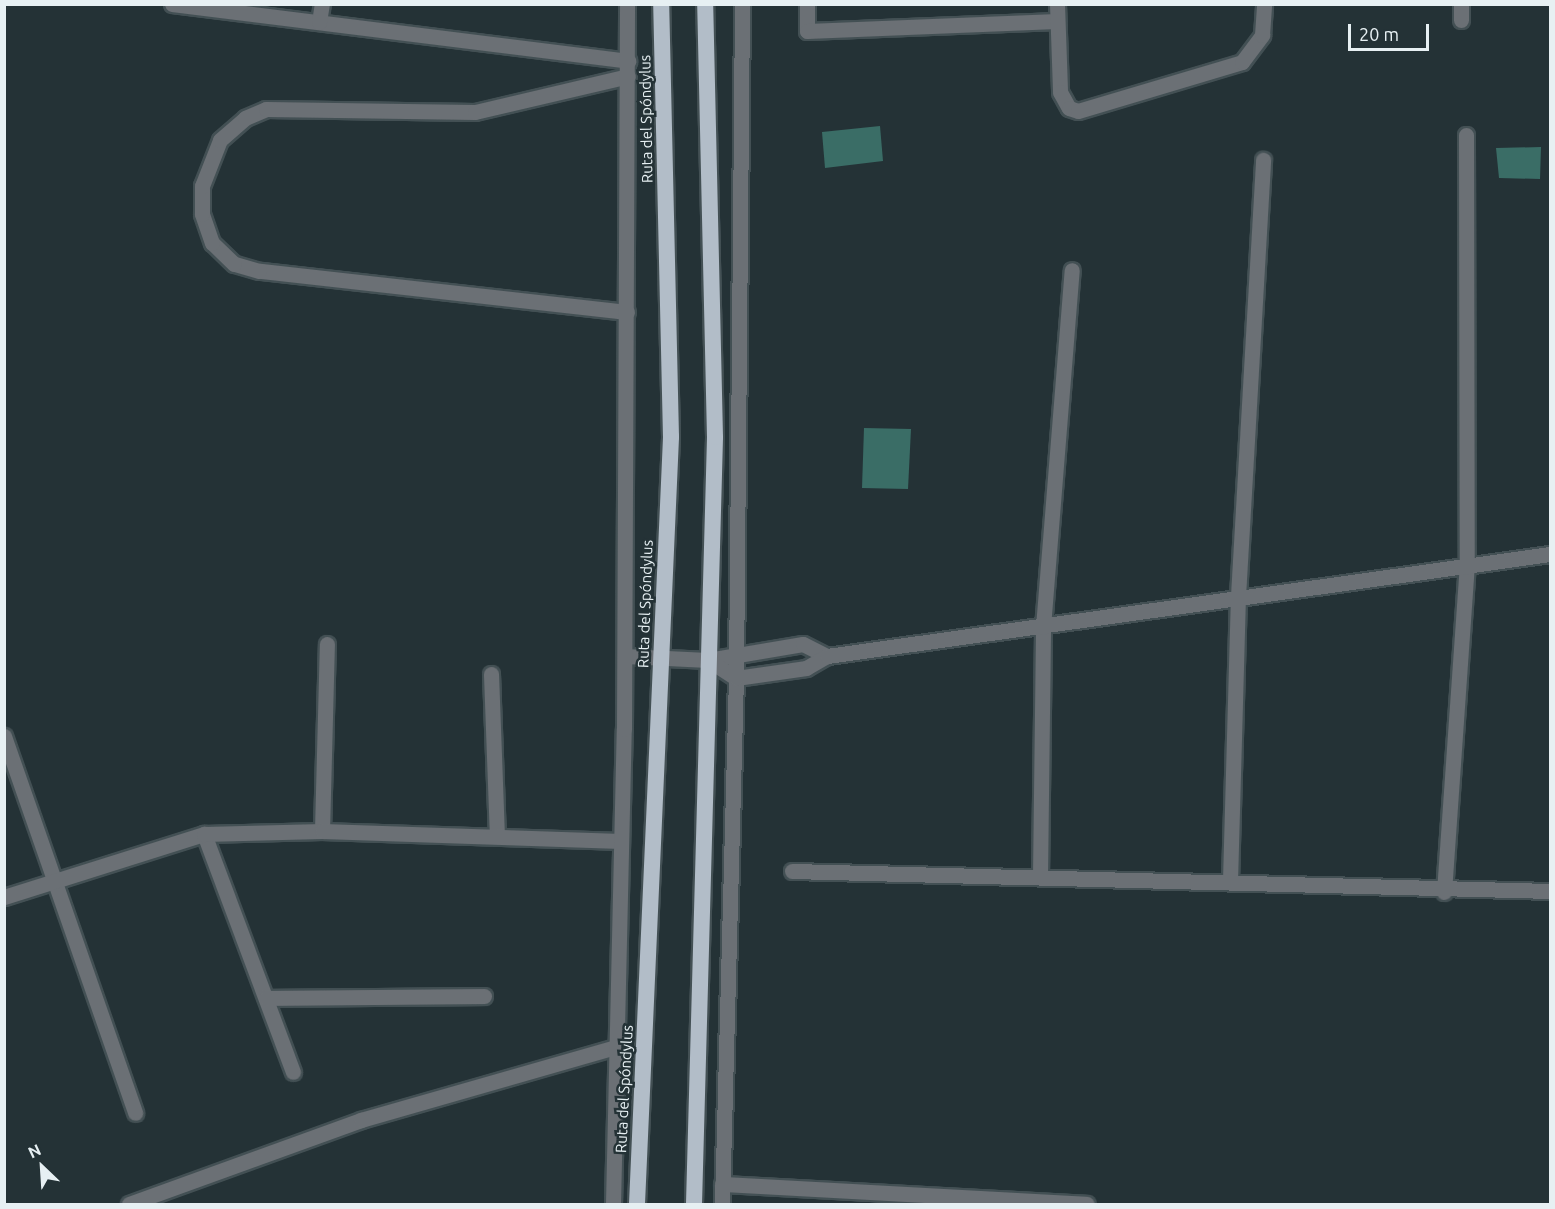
<!DOCTYPE html>
<meta charset="utf-8">
<style>
body{margin:0}
#map{position:relative;width:1555px;height:1209px;overflow:hidden;background:#243236;font-family:Ubuntu,sans-serif}
div>[style]{position:absolute}
[style*='--x']{left:calc(var(--x)*1px);top:calc(var(--y)*1px);width:calc(var(--w)*1px);rotate:calc(var(--a)*1deg)}
.building>*{inset:0;background:#3a6d66}
.roads{filter:drop-shadow(2px 0 #435054) drop-shadow(-2px 0 #435054) drop-shadow(0 2px #435054) drop-shadow(0 -2px #435054)}
.service>*{height:15px;margin:-7.5px;padding:0 7.5px;transform-origin:7.5px;border-radius:7.5px;background:#6b7075}
.minor>*{height:15px;margin:-7.5px;padding:0 7.5px;transform-origin:7.5px;border-radius:7.5px;background:#6b7075}
.trunk>*{height:16px;margin:-8px;padding:0 8px;transform-origin:8px;border-radius:8px;background:#b2bdc8}
span{translate:-50% -50%;white-space:nowrap;text-align:center;line-height:1.15;-webkit-text-stroke:5px #243236;paint-order:stroke}
.street-label{font-size:15px;color:#e7f0f3}
.frame{position:absolute;inset:0;border:6px solid #e7f0f3;pointer-events:none}
.north{position:absolute;left:12px;top:1137px;width:60px;height:60px;-webkit-text-stroke:4px #243236;paint-order:stroke;rotate:335deg;font-size:16px;font-weight:700;line-height:24px;text-align:center;color:#e7f0f3}
.north::after{content:'';display:block;margin:auto;width:21px;height:27px;background:#e7f0f3;clip-path:polygon(50% 0,100% 100%,50% 72%,0 100%)}
.scale{position:absolute;left:1348px;top:24px;width:81px;height:27px;box-sizing:border-box;border:3px solid #e7f0f3;border-top:0;padding-left:8px;font-size:18px;line-height:21px;white-space:nowrap;color:#e7f0f3;-webkit-text-stroke:4px #243236;paint-order:stroke}
</style>
<div id="map">
<div class="building">
<i style="clip-path:polygon(880px 126px,883px 161px,825px 168px,822px 132px)"></i>
<i style="clip-path:polygon(1541px 147px,1540px 179px,1499px 178px,1496px 148px)"></i>
<i style="clip-path:polygon(864px 428px,911px 429px,908px 489px,862px 488px)"></i>
</div>
<div class="roads">
<div class="service">
<i style="--x:627;--y:312;--w:370;--a:-173.6"></i>
<i style="--x:259;--y:271;--w:26;--a:-164"></i>
<i style="--x:234;--y:264;--w:30;--a:-136"></i>
<i style="--x:212;--y:243;--w:31;--a:-109"></i>
<i style="--x:202;--y:214;--w:28;--a:-90"></i>
<i style="--x:202;--y:186;--w:49;--a:-68.6"></i>
<i style="--x:220;--y:140;--w:33;--a:-41"></i>
<i style="--x:245;--y:118;--w:23;--a:-23"></i>
<i style="--x:266;--y:109;--w:209;--a:0.8"></i>
<i style="--x:475;--y:112;--w:157;--a:-13.2"></i>
<i style="--x:1040;--y:877;--w:250;--a:-89.3"></i>
<i style="--x:1230;--y:881;--w:285;--a:-88.4"></i>
<i style="--x:1444;--y:892;--w:326;--a:-86"></i>
<i style="--x:722;--y:1184;--w:365;--a:3.1"></i>
</div>
<div class="minor">
<i style="--x:172;--y:4;--w:460;--a:7.1"></i>
<i style="--x:807;--y:4;--w:27;--a:90"></i>
<i style="--x:807;--y:31;--w:250;--a:-2.3"></i>
<i style="--x:1057;--y:4;--w:88;--a:88"></i>
<i style="--x:1060;--y:92;--w:18;--a:61"></i>
<i style="--x:1069;--y:108;--w:9;--a:18"></i>
<i style="--x:1078;--y:111;--w:171;--a:-16.6"></i>
<i style="--x:1242;--y:62;--w:34;--a:-53"></i>
<i style="--x:1262;--y:35;--w:31;--a:-86"></i>
<i style="--x:1461;--y:4;--w:16;--a:90"></i>
<i style="--x:319;--y:22;--w:18;--a:-81"></i>
<i style="--x:1466;--y:135;--w:432;--a:89.9"></i>
<i style="--x:1238;--y:596;--w:437;--a:-86.7"></i>
<i style="--x:1043;--y:627;--w:358;--a:-85.4"></i>
<i style="--x:625;--y:656;--w:83;--a:2.8"></i>
<i style="--x:708;--y:660;--w:96;--a:-9.6"></i>
<i style="--x:803;--y:644;--w:27;--a:27"></i>
<i style="--x:708;--y:660;--w:33;--a:33"></i>
<i style="--x:736;--y:678;--w:71;--a:-8.1"></i>
<i style="--x:806;--y:668;--w:24;--a:-30"></i>
<i style="--x:827;--y:656;--w:730;--a:-8.03"></i>
<i style="--x:491;--y:674;--w:161;--a:87.9"></i>
<i style="--x:4;--y:736;--w:399;--a:70.8"></i>
<i style="--x:322;--y:831;--w:187;--a:-88.5"></i>
<i style="--x:204;--y:834;--w:254;--a:69.5"></i>
<i style="--x:792;--y:871;--w:758;--a:1.51"></i>
<i style="--x:4;--y:897;--w:210;--a:-17.5"></i>
<i style="--x:204;--y:834;--w:118;--a:-1.5"></i>
<i style="--x:322;--y:831;--w:299;--a:1.9"></i>
<i style="--x:266;--y:998;--w:218;--a:-0.5"></i>
<i style="--x:129;--y:1204;--w:247;--a:-19.9"></i>
<i style="--x:361;--y:1120;--w:265;--a:-16"></i>
<i style="--x:613;--y:1204;--w:475;--a:-88.7"></i>
<i style="--x:624;--y:729;--w:725;--a:-89.76"></i>
<i style="--x:722;--y:1204;--w:526;--a:-88.48"></i>
<i style="--x:736;--y:678;--w:674;--a:-89.49"></i>
</div>
<div class="trunk">
<i style="--x:637;--y:1204;--w:768;--a:-87.46"></i>
<i style="--x:671;--y:437;--w:433;--a:-91.3"></i>
<i style="--x:694;--y:1204;--w:767;--a:-88.43"></i>
<i style="--x:715;--y:437;--w:433;--a:-91.3"></i>
</div>
</div>
<div class="street-label">
<span style="left:646px;top:119px;rotate:-91deg">Ruta del Spóndylus</span>
<span style="left:645px;top:604px;rotate:-88deg">Ruta del Spóndylus</span>
<span style="left:624px;top:1089px;rotate:-87deg">Ruta del Spóndylus</span>
</div>
<div class="frame"></div>
<div class="north">N</div>
<div class="scale">20 m</div>
</div>
